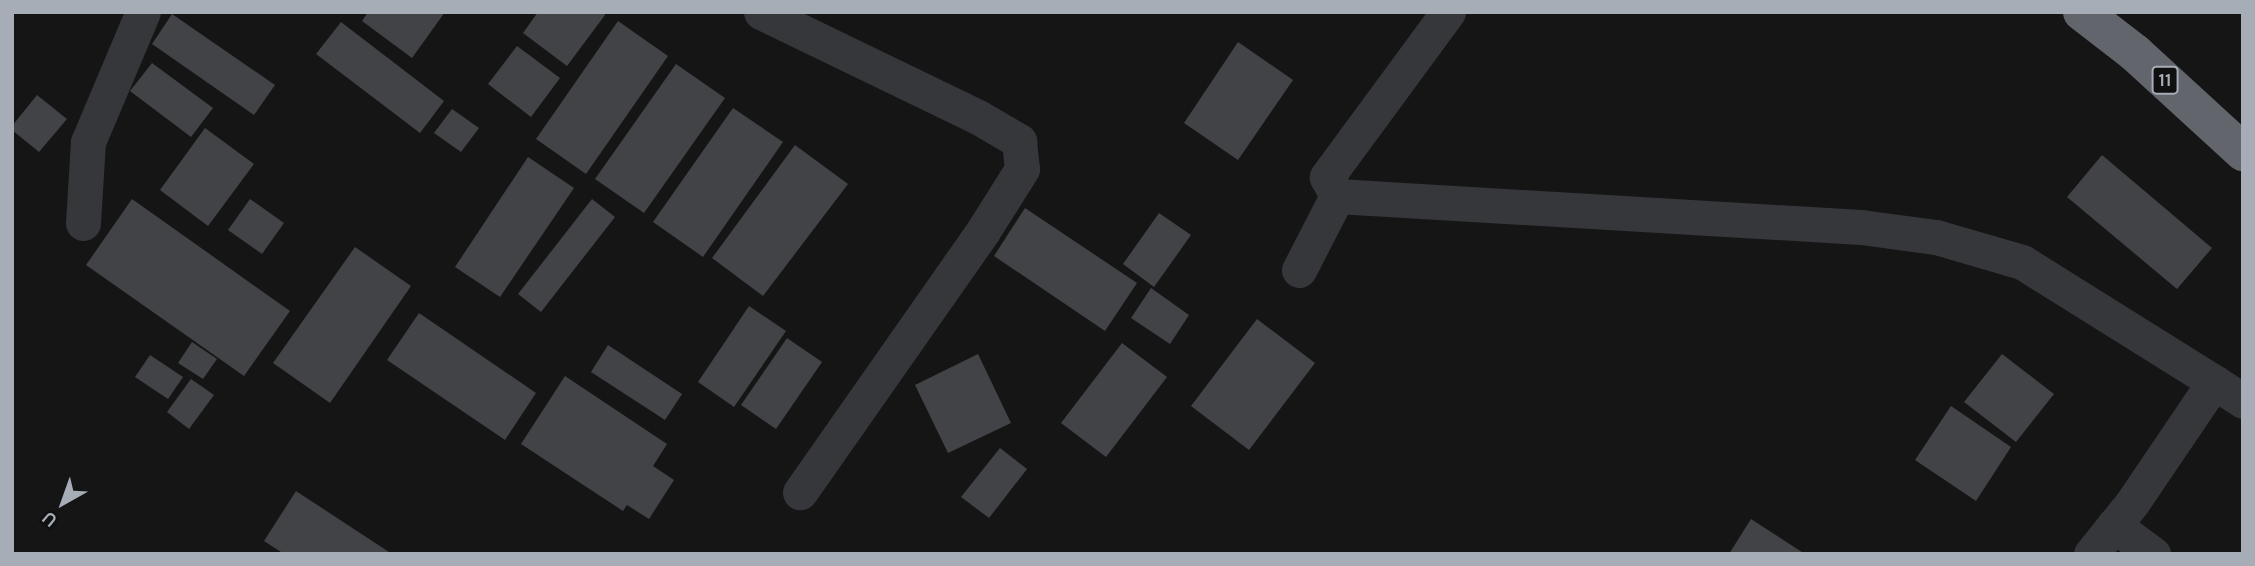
<!DOCTYPE html>
<style>
body{margin:0}
#map{position:relative;width:2255px;height:566px;overflow:hidden;background:#151516;font-family:Karla,sans-serif}
div>[style]{position:absolute}
[style*='--x']{left:calc(var(--x)*1px);top:calc(var(--y)*1px);width:calc(var(--w)*1px);rotate:calc(var(--a)*1deg)}
.building>*{inset:0;background:#414346}
.minor>*{height:35px;margin:-17.5px;padding:0 17.5px;transform-origin:17.5px;border-radius:17.5px;background:#36373b}
.highway>*{height:38px;margin:-19px;padding:0 19px;transform-origin:19px;border-radius:19px;background:#62666c}
span{translate:-50% -50%;white-space:nowrap;text-align:center;line-height:1.15;-webkit-text-stroke:5px #101011;paint-order:stroke}
.shield-label span{padding:2px 5px;background:#101011;border:2px solid;border-radius:5px;-webkit-text-stroke-width:0}
.shield-label{font-size:18px;color:#a7adb6;font-weight:700}
.frame{position:absolute;inset:0;border:14px solid #a7adb6;pointer-events:none}
.north{position:absolute;left:28px;top:468px;width:70px;height:70px;-webkit-text-stroke:5px #101011;paint-order:stroke;rotate:220deg;font-size:19px;font-weight:700;line-height:28px;text-align:center;color:#a7adb6}
.north::after{content:'';display:block;margin:auto;width:24px;height:32px;background:#a7adb6;clip-path:polygon(50% 0,100% 100%,50% 72%,0 100%)}
</style>
<div id="map">
<div class="building">
<i style="clip-path:polygon(368px 12px,445px 12px,412px 58px,362px 21px)"></i>
<i style="clip-path:polygon(538px 12px,602px 12px,605px 15px,567px 66px,523px 33px)"></i>
<i style="clip-path:polygon(172px 14px,275px 85px,254px 115px,152px 44px)"></i>
<i style="clip-path:polygon(618px 21px,668px 56px,586px 174px,536px 139px)"></i>
<i style="clip-path:polygon(341px 22px,444px 101px,420px 133px,316px 54px)"></i>
<i style="clip-path:polygon(1238px 42px,1293px 80px,1238px 160px,1184px 123px)"></i>
<i style="clip-path:polygon(517px 46px,560px 78px,531px 117px,488px 84px)"></i>
<i style="clip-path:polygon(152px 63px,213px 108px,191px 137px,130px 91px)"></i>
<i style="clip-path:polygon(676px 64px,725px 98px,644px 213px,595px 179px)"></i>
<i style="clip-path:polygon(37px 95px,67px 119px,39px 152px,12px 130px,12px 126px)"></i>
<i style="clip-path:polygon(733px 108px,783px 142px,703px 257px,653px 222px)"></i>
<i style="clip-path:polygon(452px 109px,479px 128px,461px 152px,434px 133px)"></i>
<i style="clip-path:polygon(205px 128px,254px 164px,208px 226px,160px 190px)"></i>
<i style="clip-path:polygon(795px 145px,848px 184px,763px 296px,712px 258px)"></i>
<i style="clip-path:polygon(2102px 155px,2212px 248px,2177px 289px,2067px 197px)"></i>
<i style="clip-path:polygon(528px 157px,574px 188px,500px 297px,455px 267px)"></i>
<i style="clip-path:polygon(132px 199px,290px 311px,244px 376px,86px 265px)"></i>
<i style="clip-path:polygon(250px 199px,284px 223px,262px 254px,228px 230px)"></i>
<i style="clip-path:polygon(592px 199px,615px 217px,541px 312px,518px 294px)"></i>
<i style="clip-path:polygon(1025px 208px,1137px 283px,1105px 331px,994px 256px)"></i>
<i style="clip-path:polygon(1159px 213px,1191px 235px,1154px 287px,1123px 264px)"></i>
<i style="clip-path:polygon(355px 247px,411px 286px,330px 403px,273px 363px)"></i>
<i style="clip-path:polygon(1151px 288px,1189px 315px,1170px 344px,1131px 318px)"></i>
<i style="clip-path:polygon(749px 306px,786px 331px,734px 407px,698px 382px)"></i>
<i style="clip-path:polygon(419px 313px,536px 393px,505px 440px,387px 360px)"></i>
<i style="clip-path:polygon(1257px 319px,1315px 363px,1249px 450px,1191px 406px)"></i>
<i style="clip-path:polygon(787px 338px,822px 362px,776px 429px,741px 405px)"></i>
<i style="clip-path:polygon(192px 342px,217px 359px,203px 379px,178px 363px)"></i>
<i style="clip-path:polygon(1122px 343px,1167px 377px,1106px 457px,1061px 423px)"></i>
<i style="clip-path:polygon(608px 345px,682px 394px,665px 420px,591px 372px)"></i>
<i style="clip-path:polygon(978px 354px,1011px 423px,948px 453px,915px 385px)"></i>
<i style="clip-path:polygon(2002px 354px,2054px 394px,2016px 442px,1964px 402px)"></i>
<i style="clip-path:polygon(150px 355px,183px 377px,168px 399px,135px 377px)"></i>
<i style="clip-path:polygon(565px 376px,667px 444px,653px 466px,674px 480px,649px 519px,627px 505px,623px 511px,521px 444px)"></i>
<i style="clip-path:polygon(191px 379px,214px 395px,189px 429px,167px 412px)"></i>
<i style="clip-path:polygon(1951px 406px,2011px 447px,1976px 501px,1915px 460px)"></i>
<i style="clip-path:polygon(1000px 448px,1027px 469px,989px 518px,961px 497px)"></i>
<i style="clip-path:polygon(296px 491px,392px 554px,284px 554px,264px 541px)"></i>
<i style="clip-path:polygon(1751px 519px,1805px 554px,1729px 554px)"></i>
</div>
<div class="minor">
<i style="--x:761;--y:12;--w:241;--a:25.8"></i>
<i style="--x:978;--y:117;--w:48;--a:30.3"></i>
<i style="--x:1019;--y:141;--w:28;--a:84"></i>
<i style="--x:1022;--y:169;--w:73;--a:122.2"></i>
<i style="--x:983;--y:231;--w:319;--a:125"></i>
<i style="--x:1448;--y:12;--w:205;--a:126.3"></i>
<i style="--x:1327;--y:177;--w:21;--a:62"></i>
<i style="--x:1337;--y:196;--w:525;--a:3.39"></i>
<i style="--x:1861;--y:227;--w:76;--a:7.6"></i>
<i style="--x:1936;--y:237;--w:90;--a:16.2"></i>
<i style="--x:2022;--y:262;--w:226;--a:32"></i>
<i style="--x:83;--y:223;--w:81;--a:-86.5"></i>
<i style="--x:88;--y:142;--w:141;--a:-67.1"></i>
<i style="--x:1299;--y:270;--w:83;--a:-62.8"></i>
<i style="--x:2114;--y:525;--w:49;--a:36.6"></i>
<i style="--x:2091;--y:554;--w:65;--a:-51.2"></i>
<i style="--x:2132;--y:503;--w:146;--a:-55.9"></i>
<i style="--x:2214;--y:382;--w:35;--a:33"></i>
</div>
<div class="highway">
<i style="--x:2082;--y:12;--w:67;--a:37.7"></i>
<i style="--x:2135;--y:53;--w:147;--a:42.5"></i>
</div>
<div class="shield-label">
<span style="left:2165px;top:80px">11</span>
</div>
<div class="frame"></div>
<div class="north">U</div>
</div>
